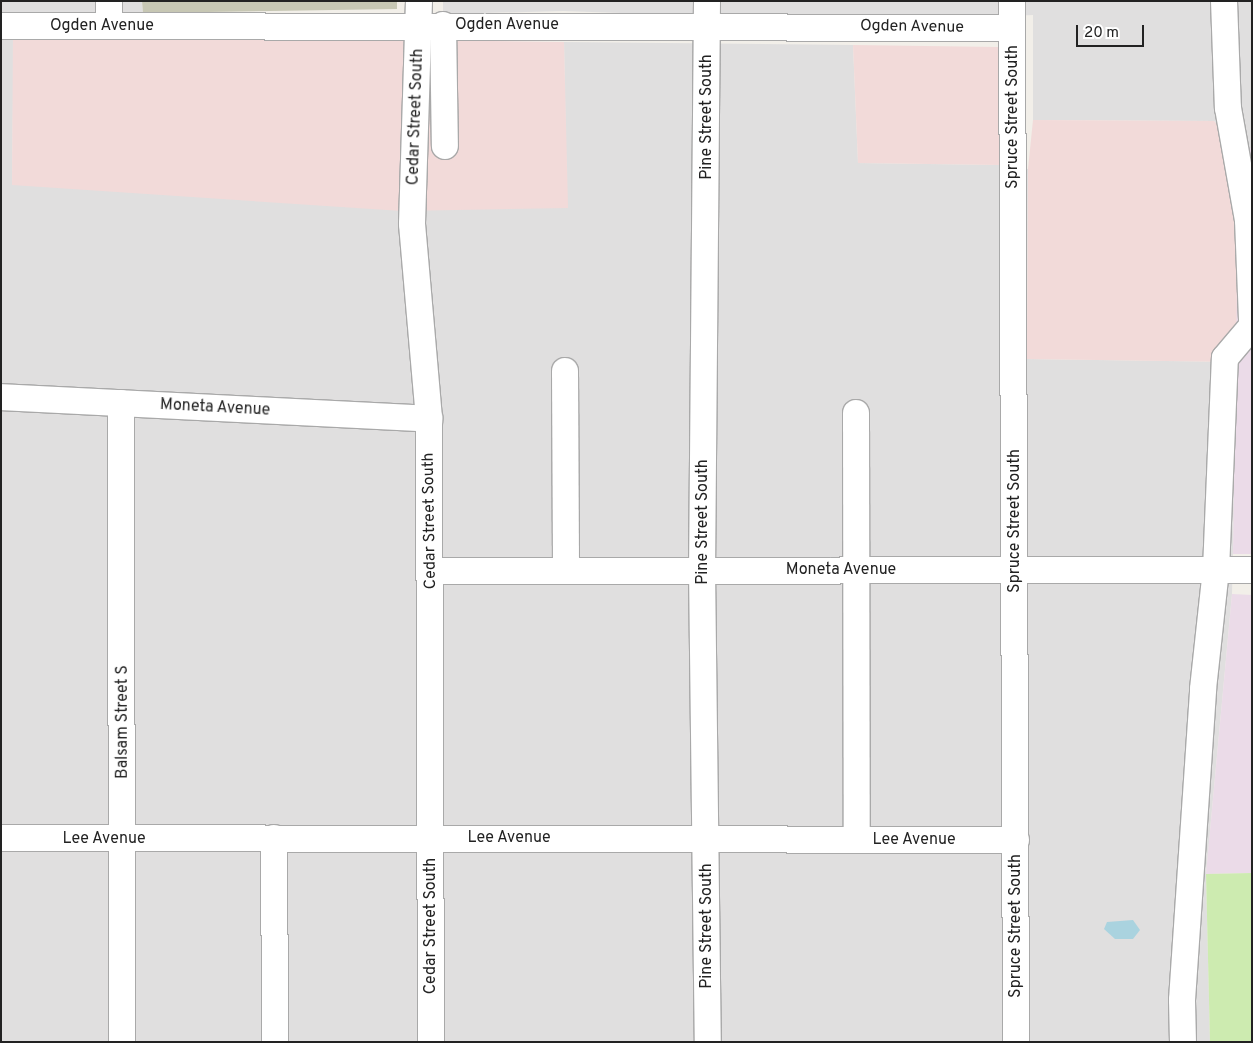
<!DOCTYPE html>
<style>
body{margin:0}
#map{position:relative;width:1253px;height:1043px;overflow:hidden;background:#f2efe9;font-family:Overpass,sans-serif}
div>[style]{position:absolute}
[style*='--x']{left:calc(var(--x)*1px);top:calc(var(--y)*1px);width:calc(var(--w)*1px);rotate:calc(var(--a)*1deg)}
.residential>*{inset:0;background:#e0dfdf}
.commercial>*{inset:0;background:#f2dad9}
.industrial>*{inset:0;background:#ebdbe8}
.construction>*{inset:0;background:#c7c7b4}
.grass>*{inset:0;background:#cdebb0}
.water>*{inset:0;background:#aad3df}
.roads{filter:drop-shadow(1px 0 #a9a9a9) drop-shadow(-1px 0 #a9a9a9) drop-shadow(0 1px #a9a9a9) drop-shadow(0 -1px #a9a9a9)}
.minor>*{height:26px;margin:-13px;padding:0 13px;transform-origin:13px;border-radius:13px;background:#fff}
span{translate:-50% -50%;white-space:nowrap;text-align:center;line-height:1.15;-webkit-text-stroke:4.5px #fff;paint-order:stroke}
.street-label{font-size:16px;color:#222}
.frame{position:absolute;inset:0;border:2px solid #222;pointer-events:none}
.scale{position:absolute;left:1076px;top:25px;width:68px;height:22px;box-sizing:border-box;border:2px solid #222;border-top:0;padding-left:6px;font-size:15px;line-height:18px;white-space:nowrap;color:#222;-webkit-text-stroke:4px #fff;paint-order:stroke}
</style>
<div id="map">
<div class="residential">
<i style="clip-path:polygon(1px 1px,142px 1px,143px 13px,14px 13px,12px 184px,567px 208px,564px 42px,853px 45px,858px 163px,1000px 165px,1028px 169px,1027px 359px,1237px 362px,1232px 594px,1206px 874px,1210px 1042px,1px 1042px)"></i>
<i style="clip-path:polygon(443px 1px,1252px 1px,1252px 148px,1239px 148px,1214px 121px,1033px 120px,1033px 15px,882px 22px,563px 11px,443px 14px)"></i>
</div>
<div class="commercial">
<i style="clip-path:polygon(13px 34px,564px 42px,568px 208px,402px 211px,12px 185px)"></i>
<i style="clip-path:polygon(853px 45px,998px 47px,1000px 165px,858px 163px)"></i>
<i style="clip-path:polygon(1033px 120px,1214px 121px,1239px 148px,1237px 362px,1027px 359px,1028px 169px)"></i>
</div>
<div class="industrial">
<i style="clip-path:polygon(1239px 148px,1252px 148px,1252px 554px,1233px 554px)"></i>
<i style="clip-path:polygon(1232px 594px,1252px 595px,1252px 873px,1206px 874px)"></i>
</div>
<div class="construction">
<i style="clip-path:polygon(142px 1px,397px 1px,397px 9px,143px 13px)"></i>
</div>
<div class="grass">
<i style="clip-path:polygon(1252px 873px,1252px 1042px,1210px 1042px,1206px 874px)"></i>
</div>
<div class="water">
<i style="clip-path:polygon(1133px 920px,1140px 930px,1133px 939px,1115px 939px,1104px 929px,1107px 922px)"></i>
</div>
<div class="roads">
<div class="minor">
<i style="--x:419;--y:1;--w:223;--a:91.8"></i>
<i style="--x:412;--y:224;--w:196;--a:85"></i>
<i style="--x:429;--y:419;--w:623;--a:89.82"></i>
<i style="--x:707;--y:1;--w:568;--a:90.5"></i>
<i style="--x:702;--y:569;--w:473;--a:89.3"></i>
<i style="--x:1012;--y:1;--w:1041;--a:89.78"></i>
<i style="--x:1224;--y:1;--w:107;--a:87.9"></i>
<i style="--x:1228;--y:108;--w:114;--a:79.9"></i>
<i style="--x:1248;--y:220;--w:100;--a:87.7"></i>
<i style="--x:443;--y:25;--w:121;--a:89.1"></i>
<i style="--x:1;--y:26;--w:1011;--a:0.11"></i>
<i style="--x:109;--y:26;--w:25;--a:-90"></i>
<i style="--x:565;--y:371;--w:199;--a:89.7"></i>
<i style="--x:1;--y:397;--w:429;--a:2.9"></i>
<i style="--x:121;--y:403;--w:639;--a:89.91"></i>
<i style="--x:856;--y:413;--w:427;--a:89.9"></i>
<i style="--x:431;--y:571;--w:821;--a:-0.07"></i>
<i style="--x:1;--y:838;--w:1015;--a:0.11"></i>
<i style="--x:274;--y:838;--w:204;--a:89.7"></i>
<i style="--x:1183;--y:1042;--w:42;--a:-91.4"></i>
<i style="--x:1182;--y:1000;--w:312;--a:-86.1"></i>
<i style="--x:1203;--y:689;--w:120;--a:-83.8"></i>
<i style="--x:1216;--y:570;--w:212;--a:-87.6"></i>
<i style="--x:1225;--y:358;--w:42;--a:-49.8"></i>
</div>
</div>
<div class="street-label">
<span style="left:507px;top:25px">Ogden Avenue</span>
<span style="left:102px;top:26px">Ogden Avenue</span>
<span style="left:912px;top:27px;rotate:1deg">Ogden Avenue</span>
<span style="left:416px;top:117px;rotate:-88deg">Cedar Street South</span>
<span style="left:707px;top:117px;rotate:-90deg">Pine Street South</span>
<span style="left:1013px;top:117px;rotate:-90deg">Spruce Street South</span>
<span style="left:215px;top:408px;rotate:3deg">Moneta Avenue</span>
<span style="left:430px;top:521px;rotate:-91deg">Cedar Street South</span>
<span style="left:1015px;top:521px;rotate:-90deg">Spruce Street South</span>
<span style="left:703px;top:522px;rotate:-90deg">Pine Street South</span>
<span style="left:841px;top:570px">Moneta Avenue</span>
<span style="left:123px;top:722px;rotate:-90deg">Balsam Street S</span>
<span style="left:509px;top:838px">Lee Avenue</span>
<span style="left:104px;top:839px">Lee Avenue</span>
<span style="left:914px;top:840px">Lee Avenue</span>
<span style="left:431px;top:926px;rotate:-90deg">Cedar Street South</span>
<span style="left:707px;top:926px;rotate:-90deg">Pine Street South</span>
<span style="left:1016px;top:926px;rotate:-90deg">Spruce Street South</span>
</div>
<div class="frame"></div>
<div class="scale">20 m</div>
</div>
